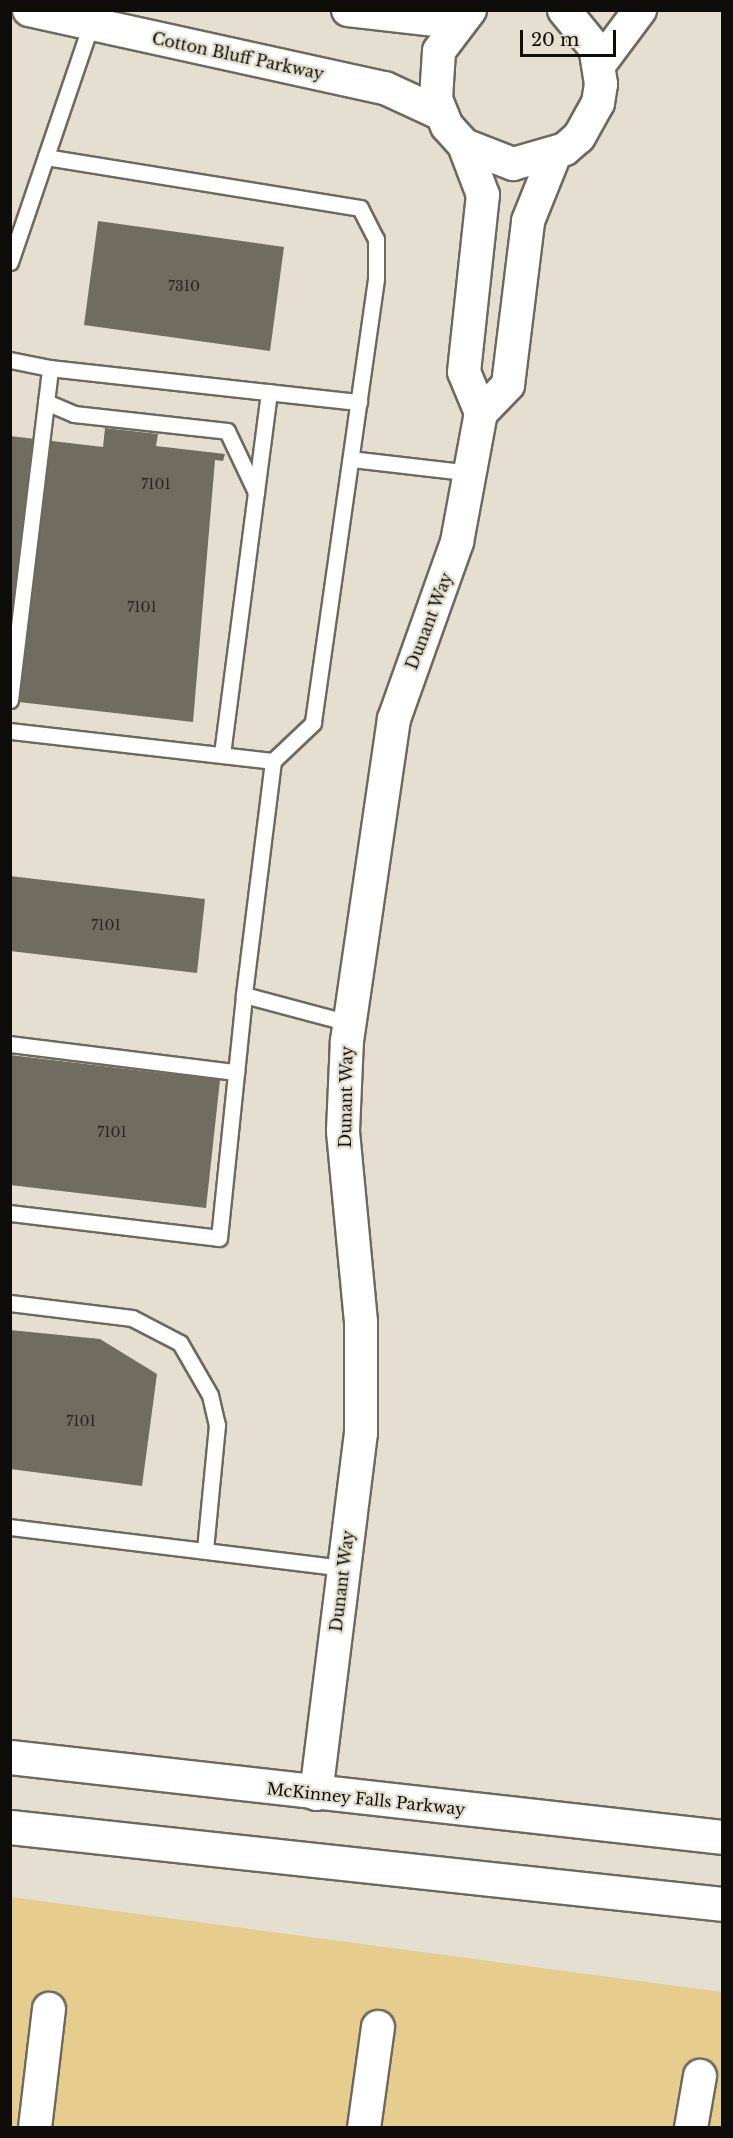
<!DOCTYPE html>
<style>
body{margin:0}
#map{position:relative;width:733px;height:2138px;overflow:hidden;background:#e4dfd0;font-family:"Libre Baskerville",serif}
div>[style]{position:absolute}
[style*='--x']{left:calc(var(--x)*1px);top:calc(var(--y)*1px);width:calc(var(--w)*1px);rotate:calc(var(--a)*1deg)}
.green>*{inset:0;background:#e6cd8e}
.building>*{inset:0;background:#716c60}
.roads{filter:drop-shadow(2px 0 #6e695d) drop-shadow(-2px 0 #6e695d) drop-shadow(0 2px #6e695d) drop-shadow(0 -2px #6e695d)}
.lane>*{height:15px;margin:-7.5px;padding:0 7.5px;transform-origin:7.5px;border-radius:7.5px;background:#fff}
.street>*{height:32px;margin:-16px;padding:0 16px;transform-origin:16px;border-radius:16px;background:#fff}
.secondary>*{height:33px;margin:-16.5px;padding:0 16.5px;transform-origin:16.5px;border-radius:16.5px;background:#fff}
span{translate:-50% -50%;white-space:nowrap;text-align:center;line-height:1.15;-webkit-text-stroke:4.5px #e4dfd0;paint-order:stroke}
.number-label{font-size:14px;color:#28251f}
.number-label span{-webkit-text-stroke-width:0}
.street-label{font-size:16px;color:#0f0d09}
.frame{position:absolute;inset:0;border:12px solid #0f0d09;pointer-events:none}
.scale{position:absolute;left:520px;top:30px;width:96px;height:27px;box-sizing:border-box;border:3px solid #0f0d09;border-top:0;padding-left:8px;font-size:18px;line-height:21px;white-space:nowrap;color:#0f0d09;-webkit-text-stroke:4px #e4dfd0;paint-order:stroke}
</style>
<div id="map">
<div class="green">
<i style="clip-path:polygon(11px 1897px,722px 1992px,722px 2127px,11px 2128px)"></i>
</div>
<div class="building">
<i style="clip-path:polygon(98px 221px,284px 247px,270px 351px,84px 325px)"></i>
<i style="clip-path:polygon(105px 428px,158px 434px,156px 446px,225px 454px,223px 461px,215px 460px,193px 722px,10px 701px,10px 436px,103px 447px)"></i>
<i style="clip-path:polygon(10px 876px,205px 899px,197px 973px,10px 951px)"></i>
<i style="clip-path:polygon(10px 1055px,220px 1080px,206px 1208px,10px 1185px)"></i>
<i style="clip-path:polygon(10px 1330px,100px 1339px,157px 1374px,142px 1486px,10px 1469px)"></i>
</div>
<div class="roads">
<div class="lane">
<i style="--x:46;--y:157;--w:318;--a:9.2"></i>
<i style="--x:360;--y:208;--w:35;--a:63"></i>
<i style="--x:376;--y:239;--w:40;--a:90"></i>
<i style="--x:376;--y:279;--w:448;--a:98.1"></i>
<i style="--x:313;--y:723;--w:55;--a:136.5"></i>
<i style="--x:273;--y:761;--w:236;--a:97.1"></i>
<i style="--x:244;--y:995;--w:109;--a:14.9"></i>
<i style="--x:10;--y:262;--w:251;--a:-71.2"></i>
<i style="--x:10;--y:360;--w:41;--a:11.3"></i>
<i style="--x:46;--y:402;--w:30;--a:23"></i>
<i style="--x:74;--y:414;--w:154;--a:6.3"></i>
<i style="--x:227;--y:431;--w:68;--a:64.6"></i>
<i style="--x:351;--y:459;--w:122;--a:6.6"></i>
<i style="--x:10;--y:700;--w:334;--a:-83.1"></i>
<i style="--x:50;--y:368;--w:311;--a:6.3"></i>
<i style="--x:10;--y:731;--w:265;--a:6.5"></i>
<i style="--x:222;--y:754;--w:365;--a:-82.6"></i>
<i style="--x:10;--y:1044;--w:228;--a:7.1"></i>
<i style="--x:10;--y:1213;--w:210;--a:6.8"></i>
<i style="--x:219;--y:1238;--w:244;--a:-84.1"></i>
<i style="--x:10;--y:1303;--w:123;--a:7"></i>
<i style="--x:132;--y:1318;--w:54;--a:27.5"></i>
<i style="--x:180;--y:1343;--w:60;--a:60"></i>
<i style="--x:210;--y:1395;--w:31;--a:77"></i>
<i style="--x:217;--y:1425;--w:126;--a:95.5"></i>
<i style="--x:10;--y:1527;--w:336;--a:7"></i>
</div>
<div class="street">
<i style="--x:29;--y:10;--w:364;--a:12.4"></i>
<i style="--x:385;--y:88;--w:62;--a:24.9"></i>
<i style="--x:348;--y:10;--w:97;--a:6.5"></i>
<i style="--x:444;--y:21;--w:25;--a:-21"></i>
<i style="--x:470;--y:10;--w:51;--a:127.1"></i>
<i style="--x:439;--y:51;--w:48;--a:93.6"></i>
<i style="--x:436;--y:99;--w:29;--a:68"></i>
<i style="--x:447;--y:126;--w:25;--a:48"></i>
<i style="--x:464;--y:145;--w:53;--a:21.2"></i>
<i style="--x:513;--y:164;--w:54;--a:-16.1"></i>
<i style="--x:565;--y:149;--w:18;--a:-41"></i>
<i style="--x:579;--y:137;--w:39;--a:-61"></i>
<i style="--x:598;--y:103;--w:19;--a:-81"></i>
<i style="--x:601;--y:84;--w:36;--a:-99"></i>
<i style="--x:595;--y:48;--w:49;--a:-129.2"></i>
<i style="--x:599;--y:65;--w:69;--a:-53.3"></i>
<i style="--x:481;--y:413;--w:39;--a:-46"></i>
<i style="--x:508;--y:385;--w:165;--a:-83"></i>
<i style="--x:528;--y:221;--w:72;--a:-68.1"></i>
<i style="--x:316;--y:1794;--w:364;--a:-82.9"></i>
<i style="--x:361;--y:1433;--w:111;--a:-90"></i>
<i style="--x:361;--y:1322;--w:192;--a:-95.4"></i>
<i style="--x:343;--y:1131;--w:90;--a:-87.5"></i>
<i style="--x:347;--y:1041;--w:325;--a:-81.7"></i>
<i style="--x:394;--y:719;--w:188;--a:-70.4"></i>
<i style="--x:457;--y:542;--w:131;--a:-79.5"></i>
<i style="--x:481;--y:413;--w:44;--a:-112.5"></i>
<i style="--x:464;--y:372;--w:178;--a:-83.9"></i>
<i style="--x:483;--y:195;--w:53;--a:-110.8"></i>
<i style="--x:35;--y:2128;--w:120;--a:-83.3"></i>
<i style="--x:364;--y:2128;--w:102;--a:-82.1"></i>
<i style="--x:691;--y:2128;--w:53;--a:-80.2"></i>
</div>
<div class="secondary">
<i style="--x:10;--y:1757;--w:716;--a:6.41"></i>
<i style="--x:10;--y:1827;--w:716;--a:6.17"></i>
</div>
</div>
<div class="number-label">
<span style="left:184px;top:286px">7310</span>
<span style="left:156px;top:484px">7101</span>
<span style="left:142px;top:607px">7101</span>
<span style="left:106px;top:925px">7101</span>
<span style="left:112px;top:1132px">7101</span>
<span style="left:81px;top:1421px">7101</span>
</div>
<div class="street-label">
<span style="left:238px;top:56px;rotate:12deg">Cotton Bluff Parkway</span>
<span style="left:429px;top:621px;rotate:-69deg">Dunant Way</span>
<span style="left:346px;top:1097px;rotate:-89deg">Dunant Way</span>
<span style="left:342px;top:1581px;rotate:-83deg">Dunant Way</span>
<span style="left:366px;top:1799px;rotate:6deg">McKinney Falls Parkway</span>
</div>
<div class="frame"></div>
<div class="scale">20 m</div>
</div>
